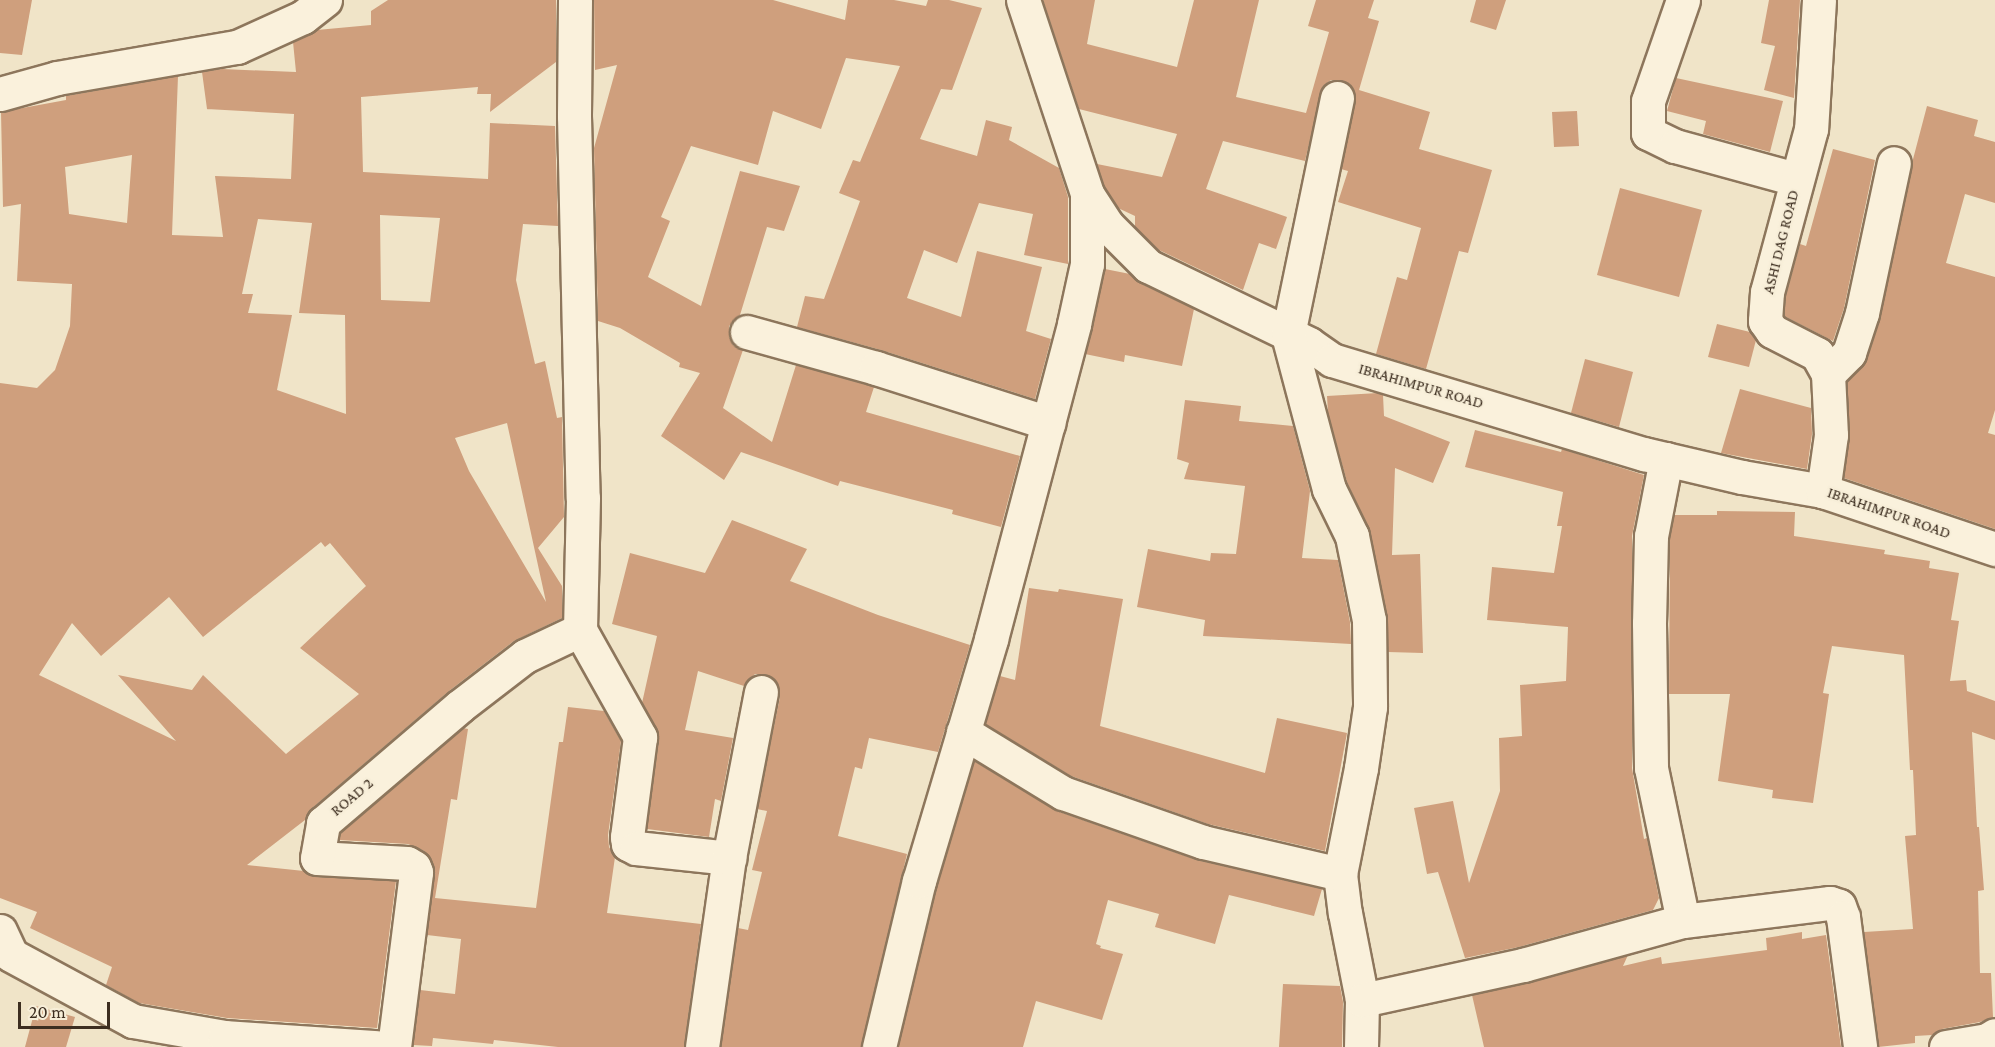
<!DOCTYPE html>
<style>
body{margin:0}
#map{position:relative;width:1995px;height:1047px;overflow:hidden;background:#f0e4c8;font-family:"Crimson Pro",serif}
div>[style]{position:absolute}
[style*='--x']{left:calc(var(--x)*1px);top:calc(var(--y)*1px);width:calc(var(--w)*1px);rotate:calc(var(--a)*1deg)}
.building>*{inset:0;background:#cf9f7d}
.roads{filter:drop-shadow(2px 0 #8d765c) drop-shadow(-2px 0 #8d765c) drop-shadow(0 2px #8d765c) drop-shadow(0 -2px #8d765c)}
.minor>*{height:33px;margin:-16.5px;padding:0 16.5px;transform-origin:16.5px;border-radius:16.5px;background:#faf1dc}
span{translate:-50% -50%;white-space:nowrap;text-align:center;line-height:1.15;-webkit-text-stroke:4.5px #f7eed8;paint-order:stroke}
.street-label{font-size:16px;color:#3d2e20}
.scale{position:absolute;left:18px;top:1002px;width:92px;height:27px;box-sizing:border-box;border:3px solid #3d2e20;border-top:0;padding-left:8px;font-size:18px;line-height:21px;white-space:nowrap;color:#3d2e20;-webkit-text-stroke:4px #f7eed8;paint-order:stroke}
</style>
<div id="map">
<div class="building">
<i style="clip-path:polygon(0 0,32px 0,22px 55px,0 53px)"></i>
<i style="clip-path:polygon(evenodd,388px 0,556px 0,556px 62px,490px 112px,491px 94px,477px 94px,478px 87px,361px 97px,363px 172px,488px 179px,490px 123px,555px 126px,558px 226px,523px 224px,516px 280px,535px 364px,545px 361px,557px 418px,562px 417px,564px 517px,538px 548px,562px 586px,562px 618px,514px 641px,449px 691px,311px 809px,305px 820px,247px 865px,304px 871px,316px 877px,396px 881px,377px 1028px,227px 1018px,139px 1003px,106px 985px,112px 967px,30px 928px,37px 912px,0 898px,0 383px,37px 388px,55px 370px,70px 326px,72px 284px,17px 281px,21px 204px,3px 207px,1px 112px,66px 100px,66px 96px,178px 76px,172px 235px,223px 237px,215px 176px,291px 179px,294px 114px,207px 109px,202px 72px,222px 69px,296px 72px,293px 42px,317px 30px,371px 25px,371px 11px,388px 0,132px 155px,127px 223px,69px 214px,65px 167px,132px 155px,388px 0,380px 215px,440px 218px,430px 302px,381px 300px,380px 215px,388px 0,258px 219px,312px 223px,299px 313px,345px 315px,346px 414px,277px 390px,292px 315px,248px 313px,253px 294px,242px 294px,258px 219px,388px 0,507px 423px,534px 547px,546px 602px,469px 471px,455px 438px,507px 423px,388px 0,321px 542px,325px 547px,330px 543px,366px 586px,300px 648px,359px 694px,286px 754px,203px 675px,192px 690px,118px 675px,176px 741px,39px 675px,72px 623px,101px 656px,169px 597px,203px 637px,321px 542px)"></i>
<i style="clip-path:polygon(594px 0,773px 0,845px 20px,848px 0,894px 0,926px 6px,928px 0,949px 0,982px 8px,952px 90px,941px 89px,920px 139px,977px 156px,986px 120px,1012px 127px,1009px 140px,1059px 168px,1068px 197px,1068px 264px,1024px 255px,1033px 214px,979px 203px,957px 263px,924px 250px,907px 298px,961px 317px,977px 251px,1042px 267px,1026px 331px,1051px 339px,1035px 399px,881px 350px,797px 327px,805px 296px,824px 299px,860px 201px,839px 193px,853px 160px,860px 162px,900px 66px,846px 58px,821px 129px,773px 111px,758px 165px,691px 146px,661px 217px,670px 221px,648px 277px,701px 306px,740px 171px,800px 186px,784px 231px,767px 227px,740px 315px,729px 326px,729px 336px,733px 345px,743px 350px,723px 408px,772px 442px,796px 365px,874px 387px,866px 412px,1020px 456px,1001px 527px,952px 514px,953px 510px,840px 481px,838px 486px,741px 452px,724px 480px,661px 436px,700px 373px,679px 367px,680px 363px,620px 328px,598px 321px,594px 148px,617px 65px,595px 70px)"></i>
<i style="clip-path:polygon(1043px 0,1095px 0,1087px 44px,1177px 67px,1194px 0,1259px 0,1236px 97px,1306px 113px,1329px 32px,1308px 26px,1316px 0,1374px 0,1368px 18px,1379px 21px,1359px 90px,1430px 112px,1419px 149px,1492px 170px,1468px 253px,1459px 251px,1426px 369px,1376px 354px,1397px 277px,1407px 280px,1421px 228px,1338px 202px,1348px 171px,1341px 169px,1355px 102px,1355px 93px,1350px 84px,1340px 80px,1331px 80px,1323px 86px,1305px 161px,1223px 141px,1206px 189px,1287px 217px,1276px 249px,1259px 243px,1243px 290px,1159px 250px,1135px 227px,1135px 216px,1118px 208px,1104px 186px,1097px 164px,1162px 177px,1177px 134px,1079px 109px)"></i>
<i style="clip-path:polygon(1476px 0,1506px 0,1496px 30px,1470px 22px)"></i>
<i style="clip-path:polygon(1769px 0,1800px 0,1794px 98px,1764px 90px,1775px 46px,1761px 43px)"></i>
<i style="clip-path:polygon(1676px 78px,1783px 101px,1770px 152px,1703px 134px,1706px 121px,1667px 111px)"></i>
<i style="clip-path:polygon(1927px 106px,1978px 120px,1974px 136px,1995px 142px,1995px 203px,1965px 194px,1946px 263px,1995px 277px,1995px 410px,1988px 433px,1995px 435px,1995px 529px,1844px 478px,1850px 434px,1847px 381px,1867px 359px,1880px 319px,1912px 163px)"></i>
<i style="clip-path:polygon(1577px 111px,1579px 146px,1554px 147px,1552px 112px)"></i>
<i style="clip-path:polygon(1833px 149px,1875px 160px,1844px 308px,1833px 341px,1784px 316px,1786px 295px,1800px 244px,1806px 246px)"></i>
<i style="clip-path:polygon(1620px 188px,1702px 210px,1679px 297px,1597px 275px)"></i>
<i style="clip-path:polygon(1105px 269px,1130px 274px,1140px 283px,1194px 309px,1182px 366px,1125px 355px,1124px 362px,1085px 354px)"></i>
<i style="clip-path:polygon(1717px 324px,1750px 332px,1756px 340px,1749px 367px,1708px 357px)"></i>
<i style="clip-path:polygon(1585px 359px,1633px 372px,1619px 427px,1571px 413px)"></i>
<i style="clip-path:polygon(1740px 389px,1811px 408px,1812px 434px,1807px 469px,1721px 453px)"></i>
<i style="clip-path:polygon(1378px 393px,1383px 395px,1384px 416px,1450px 442px,1433px 483px,1395px 468px,1392px 555px,1420px 554px,1423px 653px,1388px 652px,1387px 616px,1370px 532px,1347px 482px,1328px 413px,1327px 396px)"></i>
<i style="clip-path:polygon(1185px 400px,1241px 406px,1239px 421px,1293px 426px,1310px 491px,1302px 558px,1338px 560px,1350px 622px,1351px 644px,1203px 636px,1205px 620px,1137px 607px,1148px 549px,1210px 561px,1211px 553px,1236px 554px,1245px 486px,1184px 479px,1189px 463px,1177px 459px)"></i>
<i style="clip-path:polygon(1475px 430px,1561px 452px,1562px 449px,1644px 475px,1632px 536px,1632px 768px,1644px 839px,1647px 838px,1659px 898px,1653px 910px,1519px 947px,1465px 958px,1438px 872px,1427px 874px,1414px 808px,1453px 801px,1469px 883px,1500px 791px,1499px 738px,1522px 736px,1520px 685px,1566px 681px,1568px 627px,1487px 620px,1492px 567px,1554px 573px,1562px 526px,1557px 526px,1563px 492px,1465px 467px)"></i>
<i style="clip-path:polygon(1717px 511px,1795px 512px,1794px 536px,1885px 550px,1884px 554px,1930px 561px,1929px 568px,1959px 573px,1951px 620px,1959px 621px,1950px 681px,1966px 680px,1967px 691px,1995px 701px,1995px 740px,1972px 732px,1977px 827px,1979px 827px,1984px 890px,1978px 891px,1980px 973px,1991px 973px,1993px 1017px,1980px 1022px,1942px 1029px,1932px 1035px,1915px 1036px,1915px 1043px,1878px 1047px,1864px 932px,1913px 929px,1905px 836px,1916px 835px,1913px 770px,1910px 770px,1904px 655px,1832px 646px,1823px 693px,1829px 694px,1813px 803px,1772px 798px,1773px 790px,1718px 781px,1730px 694px,1669px 694px,1670px 538px,1674px 515px,1717px 515px)"></i>
<i style="clip-path:polygon(732px 520px,807px 549px,790px 581px,878px 615px,970px 645px,938px 752px,869px 738px,862px 769px,855px 767px,838px 836px,907px 854px,861px 1047px,721px 1047px,738px 928px,748px 930px,762px 872px,752px 870px,767px 811px,757px 809px,780px 697px,778px 685px,773px 678px,765px 674px,755px 674px,744px 686px,698px 671px,685px 730px,733px 738px,721px 801px,715px 799px,709px 837px,647px 829px,659px 739px,656px 728px,642px 703px,657px 636px,612px 624px,630px 553px,705px 573px)"></i>
<i style="clip-path:polygon(1029px 588px,1058px 592px,1059px 589px,1123px 599px,1100px 726px,1265px 773px,1277px 718px,1347px 733px,1325px 851px,1208px 824px,1071px 776px,985px 724px,1000px 676px,1015px 680px)"></i>
<i style="clip-path:polygon(568px 707px,604px 711px,621px 741px,608px 835px,609px 847px,615px 857px,607px 913px,701px 924px,684px 1047px,558px 1047px,494px 1040px,493px 1044px,433px 1038px,432px 1046px,413px 1045px,420px 990px,455px 994px,461px 939px,427px 935px,435px 874px,431px 860px,424px 851px,408px 844px,339px 840px,340px 833px,463px 728px,468px 729px,457px 800px,451px 799px,435px 898px,536px 908px,559px 742px,563px 742px)"></i>
<i style="clip-path:polygon(974px 761px,1057px 811px,1197px 860px,1322px 889px,1314px 916px,1229px 895px,1215px 944px,1155px 927px,1159px 914px,1108px 900px,1096px 944px,1101px 946px,1100px 948px,1123px 954px,1102px 1020px,1036px 1001px,1023px 1047px,898px 1047px,937px 886px)"></i>
<i style="clip-path:polygon(1802px 932px,1802px 939px,1826px 935px,1841px 1047px,1484px 1047px,1472px 995px,1628px 955px,1623px 966px,1661px 957px,1662px 964px,1767px 950px,1766px 938px)"></i>
<i style="clip-path:polygon(1283px 984px,1340px 986px,1343px 1002px,1342px 1047px,1279px 1047px)"></i>
<i style="clip-path:polygon(36px 1006px,75px 1017px,66px 1047px,25px 1047px)"></i>
</div>
<div class="roads">
<div class="minor">
<i style="--x:575;--y:0;--w:116;--a:90.5"></i>
<i style="--x:574;--y:116;--w:382;--a:88.7"></i>
<i style="--x:583;--y:498;--w:132;--a:91.3"></i>
<i style="--x:580;--y:630;--w:123;--a:60.7"></i>
<i style="--x:640;--y:737;--w:101;--a:97.4"></i>
<i style="--x:627;--y:837;--w:7;--a:82"></i>
<i style="--x:628;--y:844;--w:9;--a:27"></i>
<i style="--x:636;--y:848;--w:94;--a:6.1"></i>
<i style="--x:1023;--y:0;--w:204;--a:71.7"></i>
<i style="--x:1087;--y:194;--w:37;--a:57"></i>
<i style="--x:1107;--y:225;--w:58;--a:45"></i>
<i style="--x:1148;--y:266;--w:179;--a:25.8"></i>
<i style="--x:1309;--y:344;--w:28;--a:35"></i>
<i style="--x:1332;--y:360;--w:326;--a:16.8"></i>
<i style="--x:1644;--y:454;--w:101;--a:13.2"></i>
<i style="--x:1742;--y:477;--w:82;--a:9.8"></i>
<i style="--x:1823;--y:491;--w:182;--a:18.6"></i>
<i style="--x:1683;--y:0;--w:107;--a:109.1"></i>
<i style="--x:1648;--y:101;--w:32;--a:90"></i>
<i style="--x:1648;--y:133;--w:30;--a:26"></i>
<i style="--x:1675;--y:146;--w:125;--a:15.3"></i>
<i style="--x:1819;--y:0;--w:129;--a:93.5"></i>
<i style="--x:1811;--y:129;--w:169;--a:105.1"></i>
<i style="--x:1767;--y:292;--w:29;--a:94"></i>
<i style="--x:1765;--y:321;--w:12;--a:55"></i>
<i style="--x:1772;--y:331;--w:51;--a:27.1"></i>
<i style="--x:1817;--y:354;--w:23;--a:61"></i>
<i style="--x:1828;--y:374;--w:61;--a:87.2"></i>
<i style="--x:1831;--y:435;--w:57;--a:98.1"></i>
<i style="--x:0;--y:94;--w:59;--a:-15.7"></i>
<i style="--x:57;--y:78;--w:183;--a:-9.8"></i>
<i style="--x:237;--y:47;--w:72;--a:-24.4"></i>
<i style="--x:303;--y:17;--w:28;--a:-38"></i>
<i style="--x:1337;--y:98;--w:242;--a:101.7"></i>
<i style="--x:1288;--y:335;--w:159;--a:75.1"></i>
<i style="--x:1329;--y:489;--w:52;--a:63.9"></i>
<i style="--x:1352;--y:536;--w:86;--a:78.6"></i>
<i style="--x:1369;--y:620;--w:87;--a:89.3"></i>
<i style="--x:1370;--y:707;--w:62;--a:98.4"></i>
<i style="--x:1361;--y:768;--w:108;--a:101.2"></i>
<i style="--x:1340;--y:874;--w:39;--a:83"></i>
<i style="--x:1345;--y:913;--w:89;--a:78.9"></i>
<i style="--x:1362;--y:1000;--w:47;--a:91.2"></i>
<i style="--x:747;--y:332;--w:134;--a:15.6"></i>
<i style="--x:876;--y:368;--w:181;--a:17.7"></i>
<i style="--x:1828;--y:374;--w:30;--a:-45"></i>
<i style="--x:1849;--y:353;--w:42;--a:-72"></i>
<i style="--x:1862;--y:313;--w:153;--a:-78"></i>
<i style="--x:1666;--y:459;--w:78;--a:101"></i>
<i style="--x:1651;--y:536;--w:87;--a:91.3"></i>
<i style="--x:1649;--y:623;--w:145;--a:89.2"></i>
<i style="--x:1651;--y:768;--w:156;--a:78.2"></i>
<i style="--x:963;--y:732;--w:117;--a:31.4"></i>
<i style="--x:1063;--y:793;--w:148;--a:19.3"></i>
<i style="--x:1203;--y:842;--w:141;--a:13.1"></i>
<i style="--x:0;--y:931;--w:26;--a:65"></i>
<i style="--x:11;--y:955;--w:139;--a:28.4"></i>
<i style="--x:133;--y:1021;--w:93;--a:9.9"></i>
<i style="--x:225;--y:1037;--w:151;--a:3.8"></i>
<i style="--x:1362;--y:1000;--w:165;--a:-12.3"></i>
<i style="--x:1523;--y:965;--w:166;--a:-15.4"></i>
<i style="--x:1683;--y:921;--w:148;--a:-7"></i>
<i style="--x:1830;--y:903;--w:9;--a:18"></i>
<i style="--x:1839;--y:906;--w:12;--a:70"></i>
<i style="--x:1843;--y:917;--w:131;--a:82.5"></i>
<i style="--x:394;--y:1047;--w:176;--a:-82.8"></i>
<i style="--x:416;--y:872;--w:5;--a:-112"></i>
<i style="--x:414;--y:867;--w:8;--a:-150"></i>
<i style="--x:407;--y:863;--w:90;--a:-176.8"></i>
<i style="--x:317;--y:858;--w:36;--a:-80"></i>
<i style="--x:323;--y:823;--w:180;--a:-40.5"></i>
<i style="--x:460;--y:706;--w:82;--a:-37.6"></i>
<i style="--x:525;--y:656;--w:61;--a:-25.3"></i>
<i style="--x:702;--y:1047;--w:191;--a:-81.9"></i>
<i style="--x:729;--y:858;--w:169;--a:-79.1"></i>
<i style="--x:879;--y:1047;--w:171;--a:-76.5"></i>
<i style="--x:919;--y:881;--w:252;--a:-73.4"></i>
<i style="--x:991;--y:639;--w:326;--a:-75.2"></i>
<i style="--x:1074;--y:324;--w:61;--a:-77.8"></i>
<i style="--x:1087;--y:264;--w:70;--a:-90"></i>
<i style="--x:1946;--y:1047;--w:42;--a:-9.7"></i>
<i style="--x:1987;--y:1040;--w:9;--a:-32"></i>
</div>
</div>
<div class="street-label">
<span style="left:1781px;top:242px;rotate:-76deg">ASHI DAG ROAD</span>
<span style="left:1421px;top:386px;rotate:16deg">IBRAHIMPUR ROAD</span>
<span style="left:1889px;top:513px;rotate:19deg">IBRAHIMPUR ROAD</span>
<span style="left:352px;top:797px;rotate:-40deg">ROAD 2</span>
</div>
<div class="scale">20 m</div>
</div>
